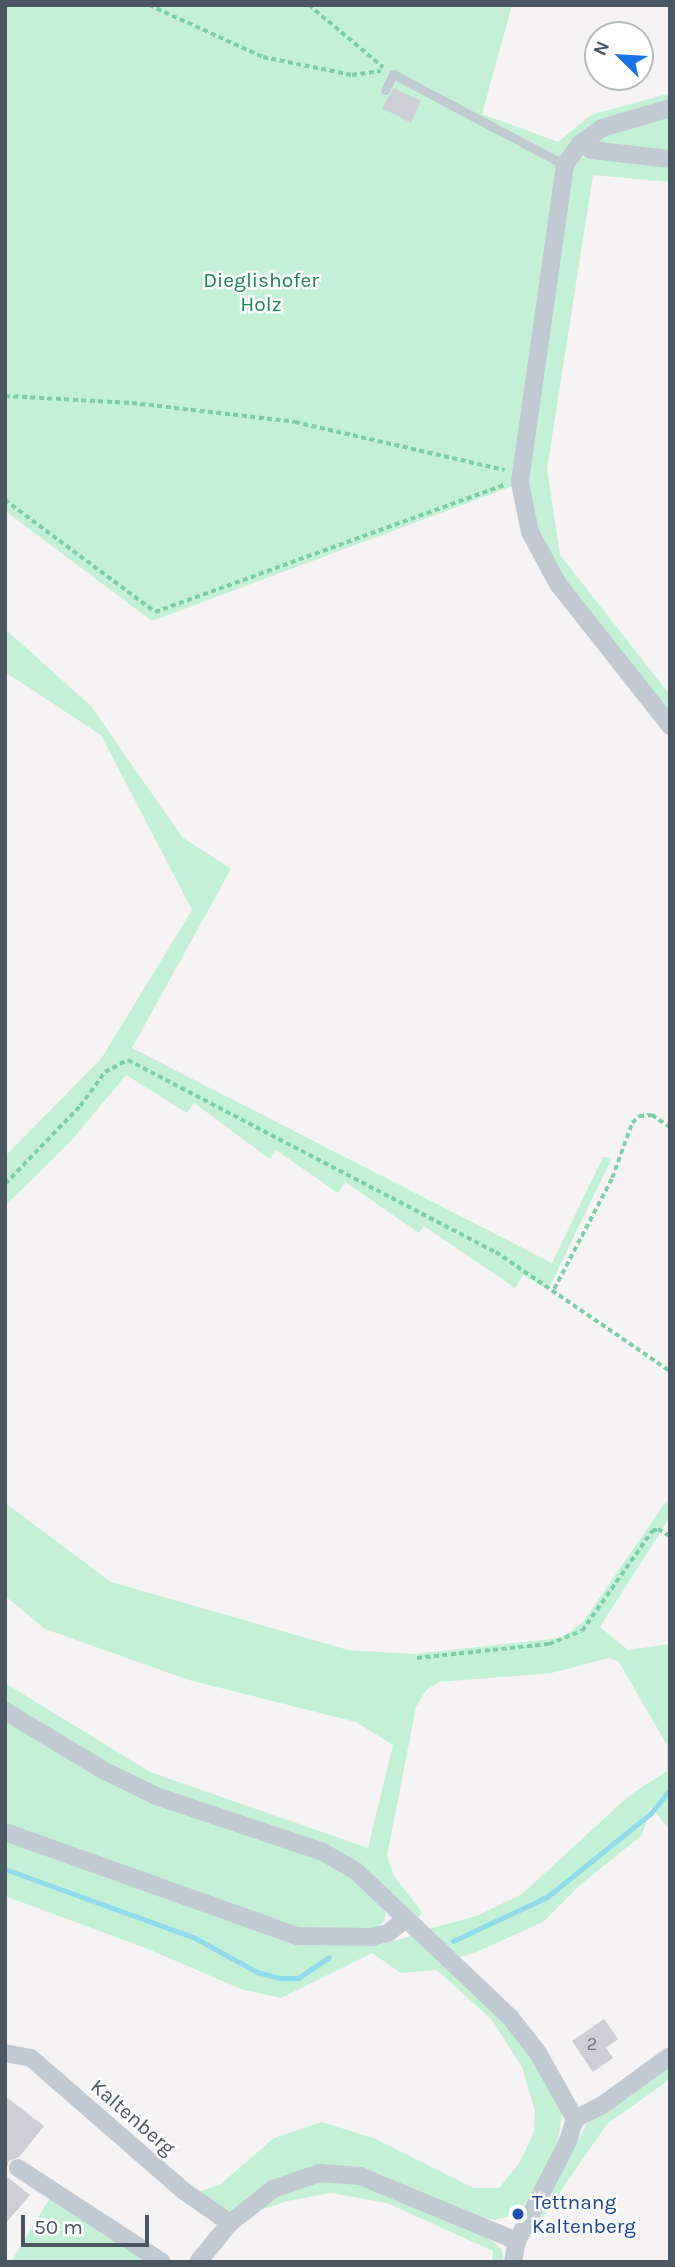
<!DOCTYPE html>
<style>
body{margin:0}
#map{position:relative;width:675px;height:2267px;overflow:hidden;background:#f5f3f3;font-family:Karla,sans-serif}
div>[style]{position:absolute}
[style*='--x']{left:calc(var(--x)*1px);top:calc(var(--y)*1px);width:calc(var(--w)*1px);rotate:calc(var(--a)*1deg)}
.green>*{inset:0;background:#c3f1d5}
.stream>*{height:5px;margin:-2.5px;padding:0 2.5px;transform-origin:2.5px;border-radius:2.5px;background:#90daee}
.building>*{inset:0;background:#cdcfd5}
.path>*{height:3.5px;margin-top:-1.75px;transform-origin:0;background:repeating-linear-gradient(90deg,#7ad0a6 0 5px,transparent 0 8.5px)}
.service>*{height:9px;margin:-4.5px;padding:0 4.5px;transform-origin:4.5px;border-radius:4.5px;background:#c1cad2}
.minor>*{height:18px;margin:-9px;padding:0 9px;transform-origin:9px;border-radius:9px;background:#c1cad2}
.dots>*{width:19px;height:19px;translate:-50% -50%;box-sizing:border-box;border:4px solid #fff;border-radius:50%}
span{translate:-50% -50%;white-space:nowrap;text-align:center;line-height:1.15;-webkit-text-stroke:5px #fff;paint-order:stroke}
.number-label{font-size:18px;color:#6b747e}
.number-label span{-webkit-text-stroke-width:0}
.park-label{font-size:21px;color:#17864f}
.street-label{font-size:21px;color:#4a5661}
.transit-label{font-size:21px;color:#164399}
.left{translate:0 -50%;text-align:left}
.frame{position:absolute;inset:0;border:7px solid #4a5661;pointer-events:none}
.north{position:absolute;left:584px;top:21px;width:70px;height:70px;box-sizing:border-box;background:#fff;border:2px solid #b7bbc0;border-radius:50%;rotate:294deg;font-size:19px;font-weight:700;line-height:28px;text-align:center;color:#4a5661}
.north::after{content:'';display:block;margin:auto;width:24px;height:32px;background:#1a73e8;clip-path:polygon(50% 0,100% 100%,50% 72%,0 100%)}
.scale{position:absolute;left:21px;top:2215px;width:128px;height:32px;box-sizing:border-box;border:4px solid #4a5661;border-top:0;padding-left:9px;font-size:21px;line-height:24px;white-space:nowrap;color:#4a5661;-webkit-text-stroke:5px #fff;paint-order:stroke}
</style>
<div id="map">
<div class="green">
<i style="clip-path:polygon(5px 5px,512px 5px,482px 114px,558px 142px,591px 115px,670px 93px,670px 103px,567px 149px,513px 486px,152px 621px,5px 511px)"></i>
<i style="clip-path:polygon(670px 113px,670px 153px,598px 146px,596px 138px)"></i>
<i style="clip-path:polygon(587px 156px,670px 164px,670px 182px,593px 175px,547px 469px,560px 555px,670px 695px,670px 719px,557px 574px,543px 548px,526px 481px,573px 161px)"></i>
<i style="clip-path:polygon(5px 629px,91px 706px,182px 837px,231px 869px,132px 1048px,552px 1263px,603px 1157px,612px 1158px,548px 1290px,523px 1275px,515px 1288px,424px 1226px,419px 1233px,345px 1182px,338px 1193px,276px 1150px,270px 1159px,194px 1103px,187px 1113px,126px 1075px,70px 1142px,5px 1206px,5px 1156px,101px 1059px,192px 910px,101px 735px,5px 672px)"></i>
<i style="clip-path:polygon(667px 1500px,670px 1517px,600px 1627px,628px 1650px,670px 1644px,670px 1830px,651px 1807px,642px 1835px,580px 1885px,543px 1922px,476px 1952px,457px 1958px,424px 1930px,477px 1916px,522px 1894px,630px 1795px,667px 1771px,667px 1745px,619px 1662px,609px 1658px,551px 1673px,439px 1682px,426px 1690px,416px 1707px,387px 1856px,394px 1876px,422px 1912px,419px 1918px,364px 1869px,165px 1793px,116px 1770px,5px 1703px,5px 1683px,150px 1772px,368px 1848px,393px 1745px,356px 1722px,189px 1680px,45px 1629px,5px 1596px,5px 1503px,111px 1582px,348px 1650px,414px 1654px,561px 1638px,583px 1622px)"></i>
<i style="clip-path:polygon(5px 1719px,134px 1792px,312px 1854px,371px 1890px,386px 1912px,384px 1921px,376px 1929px,296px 1929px,5px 1825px)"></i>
<i style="clip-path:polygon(5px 1839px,302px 1942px,374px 1946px,416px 1935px,503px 2020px,536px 2063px,562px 2112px,557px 2149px,519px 2214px,494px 2220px,478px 2217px,330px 2166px,226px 2221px,198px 2192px,221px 2184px,274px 2138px,322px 2122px,376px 2139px,474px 2188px,499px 2188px,520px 2162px,534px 2132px,535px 2111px,522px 2067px,492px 2020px,437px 1970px,401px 1973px,372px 1953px,281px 1998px,241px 1989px,148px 1949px,5px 1896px)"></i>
<i style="clip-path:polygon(670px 2062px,670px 2079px,607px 2124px,542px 2218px,529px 2227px,587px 2124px)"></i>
<i style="clip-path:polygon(303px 2181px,368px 2183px,480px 2230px,502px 2250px,504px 2262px,492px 2262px,493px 2251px,387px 2203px,331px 2193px,287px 2201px,249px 2214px)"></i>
<i style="clip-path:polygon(53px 2193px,162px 2262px,11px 2262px)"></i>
</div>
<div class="stream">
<i style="--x:5;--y:1869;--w:200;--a:19.9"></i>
<i style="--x:193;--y:1937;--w:73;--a:28.7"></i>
<i style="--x:257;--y:1972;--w:23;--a:15"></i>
<i style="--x:279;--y:1978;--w:19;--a:0"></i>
<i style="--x:298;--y:1978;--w:37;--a:-34"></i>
<i style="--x:453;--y:1941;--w:104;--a:-25.1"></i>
<i style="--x:547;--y:1897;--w:134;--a:-38.9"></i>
<i style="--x:651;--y:1813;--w:27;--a:-51"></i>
</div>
<div class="building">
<i style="clip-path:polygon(394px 88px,421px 101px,411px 123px,382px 108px)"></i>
<i style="clip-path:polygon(604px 2019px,618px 2039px,606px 2048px,613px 2058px,593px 2072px,572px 2041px)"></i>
<i style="clip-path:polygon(5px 2096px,44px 2126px,19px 2157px,9px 2161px,5px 2174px)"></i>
<i style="clip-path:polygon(5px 2175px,30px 2195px,5px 2224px)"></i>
</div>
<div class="path">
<i style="--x:149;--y:5;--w:125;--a:24.5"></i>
<i style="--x:263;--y:57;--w:91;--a:11.4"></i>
<i style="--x:352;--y:75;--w:29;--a:-8"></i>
<i style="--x:309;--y:5;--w:97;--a:40"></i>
<i style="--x:5;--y:396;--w:127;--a:3.2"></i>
<i style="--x:132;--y:403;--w:164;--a:6.6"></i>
<i style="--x:295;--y:422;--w:215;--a:12.9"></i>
<i style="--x:5;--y:500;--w:187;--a:36.7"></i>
<i style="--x:155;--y:612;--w:374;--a:-20"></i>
<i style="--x:5;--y:1184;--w:108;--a:-46.1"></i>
<i style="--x:80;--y:1106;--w:42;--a:-53.7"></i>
<i style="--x:105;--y:1072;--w:26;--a:-28"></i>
<i style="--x:128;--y:1060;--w:415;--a:27.6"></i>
<i style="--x:496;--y:1252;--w:211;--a:34.4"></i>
<i style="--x:554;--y:1289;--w:125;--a:-62.4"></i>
<i style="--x:612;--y:1178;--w:59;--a:-70"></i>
<i style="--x:632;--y:1123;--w:10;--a:-45"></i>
<i style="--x:639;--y:1116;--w:13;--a:-4"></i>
<i style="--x:652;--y:1115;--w:22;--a:34"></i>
<i style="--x:417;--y:1658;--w:133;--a:-6.1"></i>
<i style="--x:549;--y:1644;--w:35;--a:-22"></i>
<i style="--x:582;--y:1631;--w:122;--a:-55"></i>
<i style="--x:652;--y:1531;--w:6;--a:-18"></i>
<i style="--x:658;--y:1529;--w:14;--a:30"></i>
</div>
<div class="service">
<i style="--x:385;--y:90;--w:18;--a:-63"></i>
<i style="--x:393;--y:74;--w:195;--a:27.9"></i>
</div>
<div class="minor">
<i style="--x:670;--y:108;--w:71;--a:163.6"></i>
<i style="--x:602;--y:128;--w:27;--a:144"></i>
<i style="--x:580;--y:144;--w:26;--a:126"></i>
<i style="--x:565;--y:165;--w:321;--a:98.1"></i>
<i style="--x:520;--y:483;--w:50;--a:78.5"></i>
<i style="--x:530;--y:532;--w:59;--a:61.7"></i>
<i style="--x:558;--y:584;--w:181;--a:51.7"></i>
<i style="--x:580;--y:144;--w:13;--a:27"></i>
<i style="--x:592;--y:150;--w:79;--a:6.6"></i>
<i style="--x:5;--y:1711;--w:114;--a:31"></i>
<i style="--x:103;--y:1770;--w:59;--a:26.1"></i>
<i style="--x:156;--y:1796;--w:176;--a:18.5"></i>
<i style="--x:323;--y:1852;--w:39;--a:30"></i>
<i style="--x:357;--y:1872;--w:211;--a:43.5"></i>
<i style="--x:510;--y:2017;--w:46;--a:52.1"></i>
<i style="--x:538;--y:2053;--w:76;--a:60.7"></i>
<i style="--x:575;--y:2119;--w:23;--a:108"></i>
<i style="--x:568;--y:2141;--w:112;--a:117"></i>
<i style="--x:517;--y:2241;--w:21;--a:101"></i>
<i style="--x:5;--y:1832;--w:310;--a:19.6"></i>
<i style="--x:297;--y:1936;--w:75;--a:0.8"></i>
<i style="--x:372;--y:1937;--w:16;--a:-14"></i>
<i style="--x:388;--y:1933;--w:23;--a:-38"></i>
<i style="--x:5;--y:2053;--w:26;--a:11"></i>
<i style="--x:31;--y:2058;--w:203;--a:41"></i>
<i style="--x:184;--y:2191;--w:56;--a:34.8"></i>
<i style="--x:575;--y:2119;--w:29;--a:-27"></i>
<i style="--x:601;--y:2106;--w:85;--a:-35.9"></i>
<i style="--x:18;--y:2168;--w:172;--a:33.1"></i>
<i style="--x:198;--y:2262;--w:50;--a:-50.6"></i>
<i style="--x:230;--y:2223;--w:55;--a:-38.3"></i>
<i style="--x:273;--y:2189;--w:49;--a:-19.2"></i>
<i style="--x:319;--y:2173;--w:41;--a:4.2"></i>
<i style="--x:360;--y:2176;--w:170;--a:22.5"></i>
</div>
<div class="dots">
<i style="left:518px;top:2214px;background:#1a4fb4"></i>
</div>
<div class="number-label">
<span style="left:592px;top:2044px">2</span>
</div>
<div class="park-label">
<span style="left:261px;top:292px">Dieglishofer<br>Holz</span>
</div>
<div class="street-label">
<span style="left:133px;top:2117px;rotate:41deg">Kaltenberg</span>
</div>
<div class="transit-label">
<span class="left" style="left:532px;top:2214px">Tettnang<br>Kaltenberg</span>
</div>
<div class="frame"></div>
<div class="north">N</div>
<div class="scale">50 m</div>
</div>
